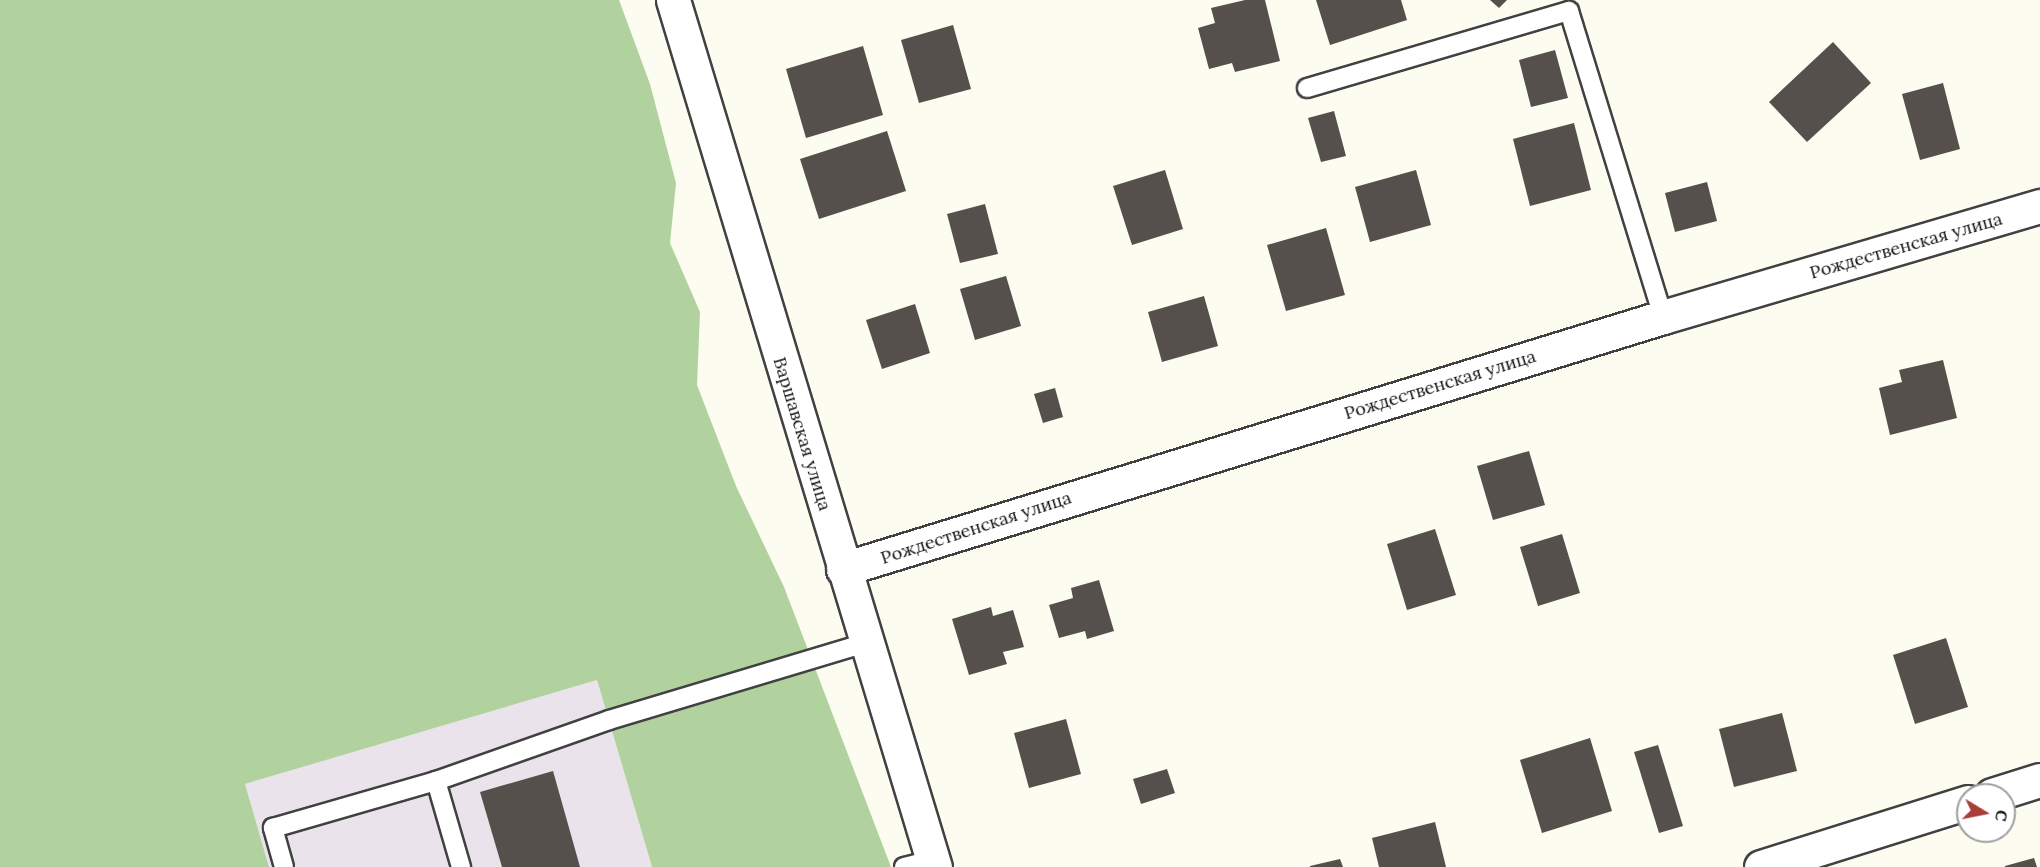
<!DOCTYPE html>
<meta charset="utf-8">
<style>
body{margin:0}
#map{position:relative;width:2040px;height:867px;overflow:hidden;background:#fdfcf0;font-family:Lora,serif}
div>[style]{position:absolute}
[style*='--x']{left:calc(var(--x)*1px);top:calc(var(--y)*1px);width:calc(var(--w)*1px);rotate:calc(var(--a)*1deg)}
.industrial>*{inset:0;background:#ebe3eb}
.forest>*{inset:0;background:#b1d29f}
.building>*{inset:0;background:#55504b}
.roads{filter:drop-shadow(2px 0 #414141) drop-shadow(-2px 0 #414141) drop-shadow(0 2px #414141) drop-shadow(0 -2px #414141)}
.lane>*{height:18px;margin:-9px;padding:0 9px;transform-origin:9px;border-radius:9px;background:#fff}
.street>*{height:33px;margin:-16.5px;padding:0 16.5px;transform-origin:16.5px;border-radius:16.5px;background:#fff}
span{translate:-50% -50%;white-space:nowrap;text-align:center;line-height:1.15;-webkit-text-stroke:6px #fff;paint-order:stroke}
.street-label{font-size:18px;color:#0e0e0e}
.north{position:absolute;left:1956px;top:783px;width:60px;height:60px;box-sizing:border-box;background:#fff;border:2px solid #9f9f9f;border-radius:50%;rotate:100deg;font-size:16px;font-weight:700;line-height:24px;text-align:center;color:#0e0e0e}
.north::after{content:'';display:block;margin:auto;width:21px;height:27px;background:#ac3c37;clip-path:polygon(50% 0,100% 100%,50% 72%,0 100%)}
</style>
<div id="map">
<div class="industrial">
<i style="clip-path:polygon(597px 680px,652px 867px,269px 867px,245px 784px)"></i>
</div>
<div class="forest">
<i style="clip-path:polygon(0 0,619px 0,650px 84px,676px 183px,670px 243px,700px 312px,697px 385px,736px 486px,784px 587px,891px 867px,652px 867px,597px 680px,245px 784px,269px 867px,0 867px)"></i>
</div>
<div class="building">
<i style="clip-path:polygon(1245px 0,1265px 0,1280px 61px,1235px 72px,1232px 63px,1209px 69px,1198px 28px,1215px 23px,1211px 8px)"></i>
<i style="clip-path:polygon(1316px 0,1401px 0,1407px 20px,1330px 45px)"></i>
<i style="clip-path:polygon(1490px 0,1507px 0,1499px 8px)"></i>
<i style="clip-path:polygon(953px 25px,971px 89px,919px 103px,901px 40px)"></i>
<i style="clip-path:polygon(1833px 42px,1871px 83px,1807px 142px,1769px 102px)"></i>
<i style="clip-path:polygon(863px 46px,883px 115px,806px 138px,786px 69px)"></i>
<i style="clip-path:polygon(1555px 50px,1568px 98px,1531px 107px,1519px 60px)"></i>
<i style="clip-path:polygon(1943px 83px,1960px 149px,1920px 160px,1902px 94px)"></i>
<i style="clip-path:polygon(1334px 111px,1346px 156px,1321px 162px,1308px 118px)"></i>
<i style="clip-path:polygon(1574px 123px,1591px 190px,1530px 206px,1513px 139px)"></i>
<i style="clip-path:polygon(887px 131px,906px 191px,819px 219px,800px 159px)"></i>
<i style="clip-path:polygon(1165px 170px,1183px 229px,1132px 245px,1113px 186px)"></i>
<i style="clip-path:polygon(1416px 170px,1431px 225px,1370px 242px,1355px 187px)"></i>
<i style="clip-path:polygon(1707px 182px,1717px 221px,1675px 232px,1665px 193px)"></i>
<i style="clip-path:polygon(985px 204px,998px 254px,960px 263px,947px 214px)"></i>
<i style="clip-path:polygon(1326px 228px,1345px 295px,1286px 311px,1267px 245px)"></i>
<i style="clip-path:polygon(1006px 276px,1021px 326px,975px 340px,960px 289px)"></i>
<i style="clip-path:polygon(1204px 296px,1218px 346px,1162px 362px,1148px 312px)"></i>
<i style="clip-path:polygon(915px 304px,930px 353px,882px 369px,866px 320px)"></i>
<i style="clip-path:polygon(1943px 360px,1957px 418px,1890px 435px,1879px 388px,1902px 382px,1899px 370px)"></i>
<i style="clip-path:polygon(1055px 388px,1063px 417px,1043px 423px,1034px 394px)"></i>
<i style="clip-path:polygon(1529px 451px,1545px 505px,1493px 520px,1477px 466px)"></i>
<i style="clip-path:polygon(1435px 529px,1456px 595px,1407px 610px,1387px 544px)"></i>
<i style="clip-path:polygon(1562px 534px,1580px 593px,1538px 606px,1520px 547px)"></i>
<i style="clip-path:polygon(1099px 580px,1114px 631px,1087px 639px,1085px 631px,1059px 638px,1049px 605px,1073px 598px,1071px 588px)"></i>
<i style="clip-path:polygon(991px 607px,993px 616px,1013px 610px,1024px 647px,1003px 652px,1007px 664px,969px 675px,952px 619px)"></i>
<i style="clip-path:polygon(1946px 638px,1968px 707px,1915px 724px,1893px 655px)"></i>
<i style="clip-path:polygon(1782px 713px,1797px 771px,1734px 787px,1719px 729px)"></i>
<i style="clip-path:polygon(1066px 719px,1081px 774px,1029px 788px,1014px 733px)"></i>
<i style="clip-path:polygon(1590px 738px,1612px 811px,1542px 833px,1520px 760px)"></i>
<i style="clip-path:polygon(1658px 745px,1683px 826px,1659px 833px,1634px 752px)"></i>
<i style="clip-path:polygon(1167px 769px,1175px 793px,1141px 804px,1133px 779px)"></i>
<i style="clip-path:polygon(553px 771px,580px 867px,502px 867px,480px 792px)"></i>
<i style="clip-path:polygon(1435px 822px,1446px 867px,1379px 867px,1372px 838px)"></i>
<i style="clip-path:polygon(2034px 858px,2037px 867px,2005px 867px,2005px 866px)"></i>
<i style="clip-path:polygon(1340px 859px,1343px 867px,1310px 867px,1310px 866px)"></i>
</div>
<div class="roads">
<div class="lane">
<i style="--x:1307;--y:88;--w:273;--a:-16.4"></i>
<i style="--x:1569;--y:11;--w:320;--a:72.9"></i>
<i style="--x:436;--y:781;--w:90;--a:73.8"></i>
<i style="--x:284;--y:867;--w:41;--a:-105.8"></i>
<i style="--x:273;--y:828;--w:170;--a:-16.1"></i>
<i style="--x:436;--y:781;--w:183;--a:-19.4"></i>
<i style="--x:609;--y:720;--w:267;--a:-16.7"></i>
<i style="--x:904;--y:867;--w:30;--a:-14"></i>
</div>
<div class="street">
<i style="--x:673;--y:0;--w:906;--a:73.19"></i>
<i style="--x:843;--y:569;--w:858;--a:-17.08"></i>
<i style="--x:1663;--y:317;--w:393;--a:-16.4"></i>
<i style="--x:1992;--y:795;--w:50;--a:-17.4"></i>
<i style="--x:1761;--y:867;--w:217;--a:-17.4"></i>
</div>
</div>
<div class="street-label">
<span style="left:1906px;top:246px;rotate:-16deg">Рождественская улица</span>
<span style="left:1440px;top:385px;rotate:-17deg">Рождественская улица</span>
<span style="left:802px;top:434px;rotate:73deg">Варшавская улица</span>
<span style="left:976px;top:528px;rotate:-18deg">Рождественская улица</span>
</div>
<div class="north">С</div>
</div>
